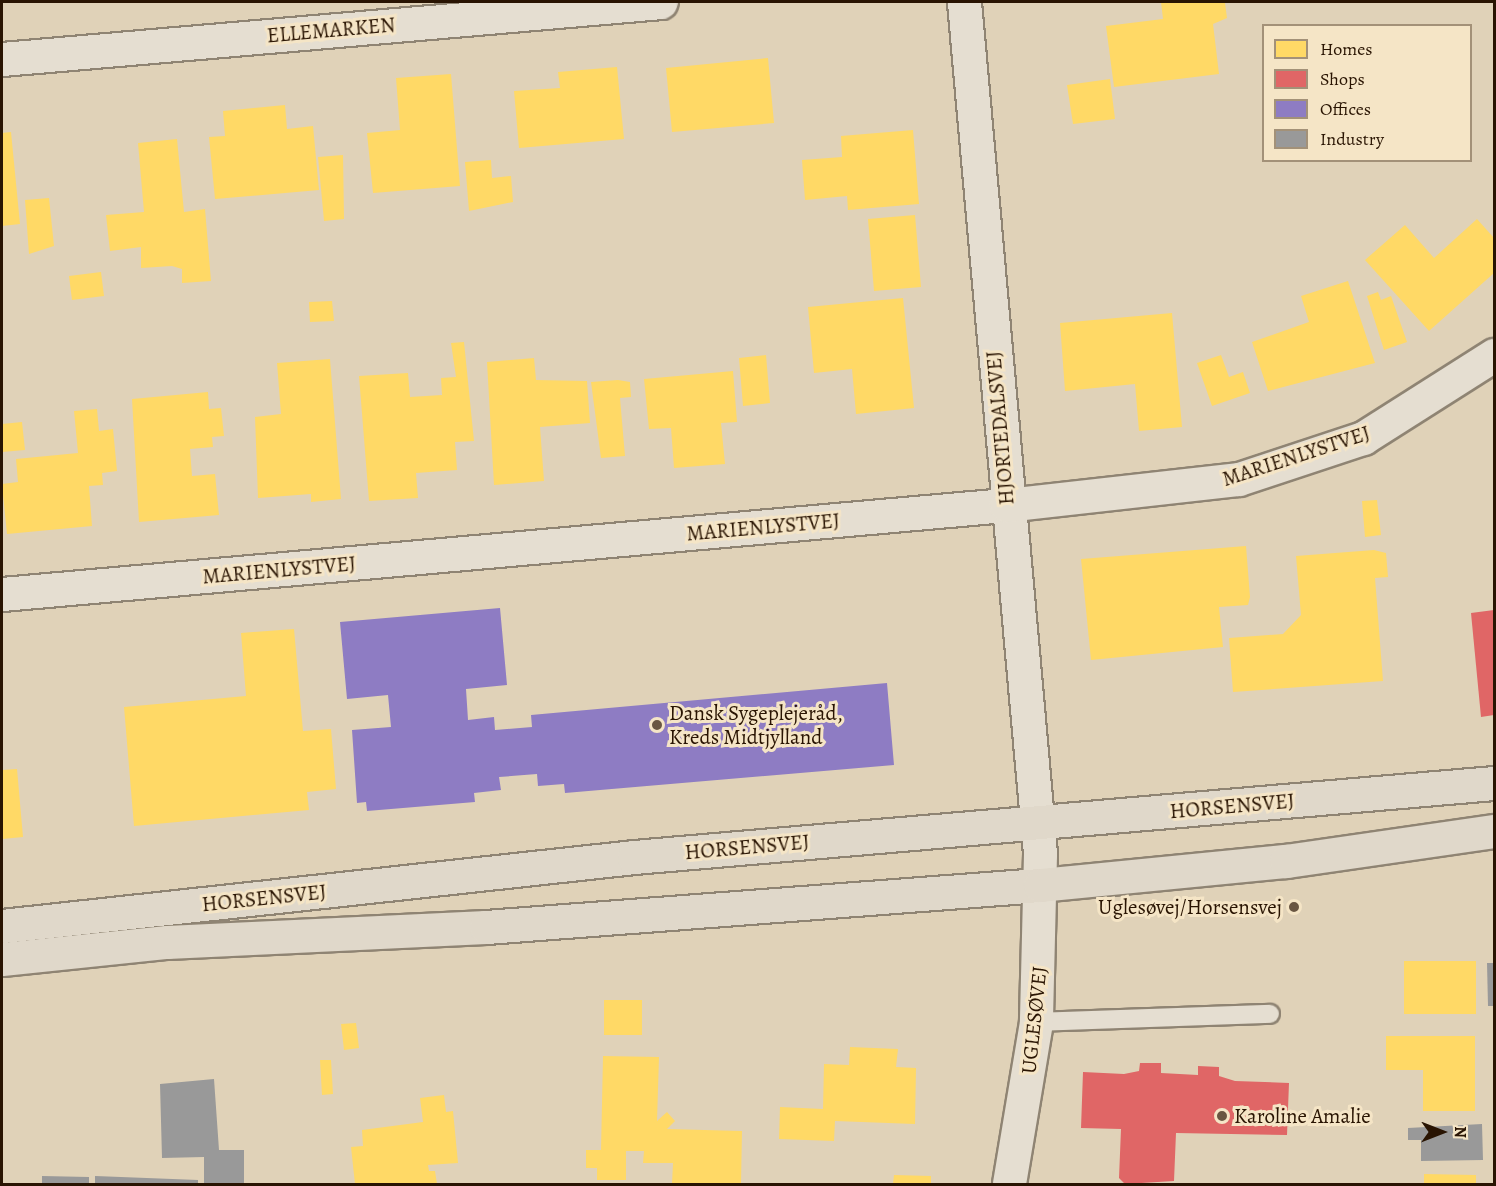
<!DOCTYPE html>
<meta charset="utf-8">
<style>
body{margin:0}
#map{position:relative;width:1496px;height:1186px;overflow:hidden;background:#e0d2b8;font-family:Alegreya,serif}
div>[style]{position:absolute}
[style*='--x']{left:calc(var(--x)*1px);top:calc(var(--y)*1px);width:calc(var(--w)*1px);rotate:calc(var(--a)*1deg)}
.homes>*{inset:0;background:#ffd966}
.shops>*{inset:0;background:#e06666}
.offices>*{inset:0;background:#8e7cc3}
.industry>*{inset:0;background:#999}
.roads{filter:drop-shadow(2px 0 #8f8473) drop-shadow(-2px 0 #8f8473) drop-shadow(0 2px #8f8473) drop-shadow(0 -2px #8f8473)}
.lane>*{height:18px;margin:-9px;padding:0 9px;transform-origin:9px;border-radius:9px;background:#e5ded1}
.street>*{height:33px;margin:-16.5px;padding:0 16.5px;transform-origin:16.5px;border-radius:16.5px;background:#e5ded1}
.primary>*{height:33px;margin:-16.5px;padding:0 16.5px;transform-origin:16.5px;border-radius:16.5px;background:#e0d8ca}
.dots>*{width:16px;height:16px;translate:-50% -50%;box-sizing:border-box;border:3px solid #f5e5c6;border-radius:50%}
span{translate:-50% -50%;white-space:nowrap;text-align:center;line-height:1.15;-webkit-text-stroke:6px #f5e5c6;paint-order:stroke}
.street-label{font-size:21px;color:#291402}
.poi-label{font-size:21px;color:#291402}
.left{translate:0 -50%;text-align:left}
.right{translate:-100% -50%;text-align:right}
.frame{position:absolute;inset:0;border:3px solid #291402;pointer-events:none}
.legend{position:absolute;left:1262px;top:24px;width:210px;height:138px;box-sizing:border-box;background:#f5e5c6;border:2px solid #a39178;margin:0;padding:8px 10px;list-style:none;font-size:18px;color:#291402}
.legend li{display:flex;align-items:center;gap:12px;height:30px}
.legend b{width:30px;border:2px solid #a39178}
.north{position:absolute;left:1412px;top:1102px;width:60px;height:60px;-webkit-text-stroke:4px #f5e5c6;paint-order:stroke;rotate:90deg;font-size:16px;font-weight:700;line-height:24px;text-align:center;color:#291402}
.north::after{content:'';display:block;margin:auto;width:21px;height:27px;background:#291402;clip-path:polygon(50% 0,100% 100%,50% 72%,0 100%)}
</style>
<div id="map">
<div class="homes">
<i style="clip-path:polygon(1161px 2px,1225px 3px,1227px 18px,1213px 24px,1219px 74px,1114px 87px,1106px 26px,1163px 19px)"></i>
<i style="clip-path:polygon(768px 58px,774px 123px,672px 132px,666px 68px)"></i>
<i style="clip-path:polygon(617px 67px,624px 139px,519px 148px,514px 91px,560px 88px,558px 72px)"></i>
<i style="clip-path:polygon(451px 74px,460px 186px,373px 193px,367px 133px,400px 130px,396px 78px)"></i>
<i style="clip-path:polygon(1110px 79px,1115px 119px,1073px 124px,1067px 85px)"></i>
<i style="clip-path:polygon(285px 105px,287px 129px,313px 126px,319px 190px,215px 199px,209px 137px,225px 136px,223px 111px)"></i>
<i style="clip-path:polygon(913px 130px,919px 204px,848px 210px,847px 196px,805px 200px,802px 160px,842px 157px,841px 136px)"></i>
<i style="clip-path:polygon(11px 132px,20px 224px,2px 226px,2px 133px)"></i>
<i style="clip-path:polygon(177px 139px,184px 212px,205px 209px,211px 281px,182px 283px,182px 269px,172px 266px,141px 268px,141px 247px,110px 251px,106px 215px,144px 212px,138px 143px)"></i>
<i style="clip-path:polygon(343px 155px,344px 219px,324px 221px,318px 157px)"></i>
<i style="clip-path:polygon(491px 160px,492px 178px,511px 176px,513px 202px,469px 211px,465px 162px)"></i>
<i style="clip-path:polygon(49px 198px,54px 246px,29px 254px,25px 200px)"></i>
<i style="clip-path:polygon(915px 215px,921px 287px,874px 291px,868px 219px)"></i>
<i style="clip-path:polygon(1477px 219px,1494px 238px,1494px 273px,1429px 331px,1365px 260px,1405px 225px,1434px 258px)"></i>
<i style="clip-path:polygon(101px 272px,104px 296px,72px 300px,69px 276px)"></i>
<i style="clip-path:polygon(1348px 281px,1375px 363px,1268px 391px,1252px 342px,1309px 322px,1301px 296px)"></i>
<i style="clip-path:polygon(1378px 292px,1381px 300px,1391px 296px,1407px 342px,1384px 350px,1367px 296px)"></i>
<i style="clip-path:polygon(903px 298px,914px 408px,856px 414px,852px 369px,814px 373px,808px 307px)"></i>
<i style="clip-path:polygon(332px 301px,334px 321px,310px 322px,309px 302px)"></i>
<i style="clip-path:polygon(1172px 313px,1182px 427px,1139px 431px,1135px 384px,1065px 391px,1060px 323px)"></i>
<i style="clip-path:polygon(464px 342px,474px 441px,455px 442px,457px 470px,416px 473px,418px 498px,369px 501px,359px 376px,408px 373px,410px 397px,442px 395px,441px 378px,456px 377px,451px 343px)"></i>
<i style="clip-path:polygon(766px 355px,770px 403px,743px 406px,739px 358px)"></i>
<i style="clip-path:polygon(1221px 355px,1229px 377px,1243px 372px,1250px 393px,1212px 406px,1197px 363px)"></i>
<i style="clip-path:polygon(534px 358px,536px 380px,587px 381px,590px 423px,540px 427px,544px 481px,494px 485px,487px 362px)"></i>
<i style="clip-path:polygon(330px 359px,341px 499px,311px 502px,311px 494px,258px 498px,255px 417px,281px 414px,277px 363px)"></i>
<i style="clip-path:polygon(733px 371px,737px 422px,721px 423px,725px 464px,674px 468px,671px 428px,649px 429px,644px 379px)"></i>
<i style="clip-path:polygon(618px 380px,630px 382px,631px 397px,620px 398px,625px 456px,601px 458px,591px 382px)"></i>
<i style="clip-path:polygon(208px 392px,209px 409px,221px 408px,224px 436px,212px 437px,213px 447px,190px 449px,192px 476px,215px 474px,219px 515px,139px 522px,132px 399px)"></i>
<i style="clip-path:polygon(97px 409px,99px 431px,113px 429px,117px 471px,102px 473px,103px 485px,89px 486px,92px 526px,7px 534px,2px 484px,18px 482px,16px 459px,78px 453px,74px 411px)"></i>
<i style="clip-path:polygon(22px 422px,25px 450px,2px 452px,2px 424px)"></i>
<i style="clip-path:polygon(1377px 500px,1381px 535px,1365px 537px,1362px 501px)"></i>
<i style="clip-path:polygon(1246px 546px,1250px 597px,1248px 605px,1219px 607px,1223px 647px,1091px 660px,1081px 559px)"></i>
<i style="clip-path:polygon(1374px 550px,1386px 553px,1388px 577px,1375px 578px,1383px 681px,1233px 692px,1229px 638px,1283px 634px,1301px 615px,1296px 556px)"></i>
<i style="clip-path:polygon(294px 629px,303px 731px,331px 729px,336px 789px,307px 792px,309px 810px,134px 826px,124px 707px,246px 696px,241px 633px)"></i>
<i style="clip-path:polygon(17px 769px,23px 837px,2px 839px,2px 770px)"></i>
<i style="clip-path:polygon(1404px 961px,1476px 961px,1476px 1014px,1404px 1014px)"></i>
<i style="clip-path:polygon(604px 1000px,642px 1000px,642px 1035px,604px 1035px)"></i>
<i style="clip-path:polygon(356px 1023px,359px 1048px,344px 1050px,341px 1024px)"></i>
<i style="clip-path:polygon(1386px 1036px,1475px 1036px,1475px 1111px,1423px 1111px,1423px 1070px,1386px 1070px)"></i>
<i style="clip-path:polygon(850px 1047px,898px 1049px,896px 1067px,916px 1068px,915px 1124px,835px 1121px,834px 1141px,779px 1139px,780px 1107px,823px 1109px,824px 1064px,849px 1065px)"></i>
<i style="clip-path:polygon(603px 1056px,659px 1057px,657px 1121px,667px 1112px,675px 1121px,667px 1129px,742px 1131px,741px 1184px,672px 1184px,673px 1163px,643px 1163px,644px 1151px,626px 1151px,626px 1180px,597px 1180px,597px 1168px,586px 1168px,586px 1150px,601px 1150px)"></i>
<i style="clip-path:polygon(320px 1060px,331px 1060px,333px 1094px,322px 1095px)"></i>
<i style="clip-path:polygon(444px 1095px,446px 1112px,453px 1111px,458px 1163px,428px 1165px,429px 1171px,435px 1171px,437px 1184px,355px 1184px,351px 1147px,363px 1146px,362px 1130px,423px 1122px,420px 1098px)"></i>
<i style="clip-path:polygon(1424px 1174px,1476px 1175px,1476px 1184px,1424px 1184px)"></i>
<i style="clip-path:polygon(894px 1175px,931px 1176px,931px 1184px,893px 1184px)"></i>
</div>
<div class="shops">
<i style="clip-path:polygon(1494px 610px,1494px 715px,1481px 717px,1471px 613px)"></i>
<i style="clip-path:polygon(1140px 1063px,1161px 1063px,1161px 1073px,1198px 1075px,1198px 1066px,1219px 1067px,1219px 1076px,1235px 1081px,1289px 1083px,1287px 1135px,1176px 1133px,1174px 1181px,1125px 1184px,1119px 1178px,1121px 1129px,1081px 1128px,1083px 1072px,1124px 1074px,1139px 1071px)"></i>
</div>
<div class="offices">
<i style="clip-path:polygon(500px 608px,507px 685px,466px 689px,468px 720px,494px 717px,495px 730px,532px 727px,531px 715px,887px 683px,894px 765px,565px 793px,564px 784px,538px 786px,537px 774px,499px 777px,501px 790px,474px 793px,475px 802px,367px 811px,366px 802px,357px 803px,352px 730px,391px 727px,388px 695px,347px 699px,340px 622px)"></i>
</div>
<div class="industry">
<i style="clip-path:polygon(1487px 963px,1494px 963px,1494px 1006px,1488px 1006px)"></i>
<i style="clip-path:polygon(214px 1079px,219px 1150px,244px 1150px,244px 1184px,204px 1184px,204px 1157px,162px 1158px,160px 1084px)"></i>
<i style="clip-path:polygon(1482px 1124px,1483px 1160px,1421px 1161px,1421px 1140px,1408px 1140px,1408px 1128px)"></i>
<i style="clip-path:polygon(42px 1176px,89px 1177px,89px 1184px,42px 1184px)"></i>
<i style="clip-path:polygon(95px 1176px,198px 1180px,198px 1184px,95px 1184px)"></i>
</div>
<div class="roads">
<div class="lane">
<i style="--x:1036;--y:1022;--w:234;--a:-2"></i>
</div>
<div class="street">
<i style="--x:964;--y:2;--w:855;--a:84.9"></i>
<i style="--x:1040;--y:854;--w:168;--a:91.4"></i>
<i style="--x:1036;--y:1022;--w:164;--a:99.5"></i>
<i style="--x:2;--y:59;--w:661;--a:-4.94"></i>
<i style="--x:2;--y:594;--w:1008;--a:-5.07"></i>
<i style="--x:1006;--y:505;--w:234;--a:-6.4"></i>
<i style="--x:1239;--y:479;--w:131;--a:-18.3"></i>
<i style="--x:1363;--y:438;--w:155;--a:-32.4"></i>
</div>
<div class="primary">
<i style="--x:2;--y:926;--w:636;--a:-6.23"></i>
<i style="--x:634;--y:857;--w:863;--a:-4.92"></i>
<i style="--x:2;--y:959;--w:166;--a:-5.9"></i>
<i style="--x:167;--y:942;--w:319;--a:-2.7"></i>
<i style="--x:486;--y:927;--w:556;--a:-4.34"></i>
<i style="--x:1040;--y:885;--w:247;--a:-5.6"></i>
<i style="--x:1286;--y:861;--w:210;--a:-8.2"></i>
</div>
</div>
<div class="dots">
<i style="left:657px;top:725px;background:#695642"></i>
<i style="left:1294px;top:907px;background:#695642"></i>
<i style="left:1222px;top:1116px;background:#695642"></i>
</div>
<div class="street-label">
<span style="left:331px;top:30px;rotate:-5deg">ELLEMARKEN</span>
<span style="left:1000px;top:428px;rotate:-95deg">HJORTEDALSVEJ</span>
<span style="left:1296px;top:456px;rotate:-18deg">MARIENLYSTVEJ</span>
<span style="left:763px;top:527px;rotate:-5deg">MARIENLYSTVEJ</span>
<span style="left:279px;top:570px;rotate:-5deg">MARIENLYSTVEJ</span>
<span style="left:1232px;top:806px;rotate:-5deg">HORSENSVEJ</span>
<span style="left:747px;top:847px;rotate:-5deg">HORSENSVEJ</span>
<span style="left:264px;top:898px;rotate:-6deg">HORSENSVEJ</span>
<span style="left:1034px;top:1020px;rotate:-84deg">UGLESØVEJ</span>
</div>
<div class="poi-label">
<span class="left" style="left:669px;top:725px">Dansk Sygeplejeråd,<br>Kreds Midtjylland</span>
<span class="right" style="left:1282px;top:907px">Uglesøvej/Horsensvej</span>
<span class="left" style="left:1234px;top:1116px">Karoline Amalie</span>
</div>
<div class="frame"></div>
<ul class="legend">
<li><b style="height:16px;background:#ffd966"></b>Homes</li>
<li><b style="height:16px;background:#e06666"></b>Shops</li>
<li><b style="height:16px;background:#8e7cc3"></b>Offices</li>
<li><b style="height:16px;background:#999"></b>Industry</li>
</ul>
<div class="north">N</div>
</div>
